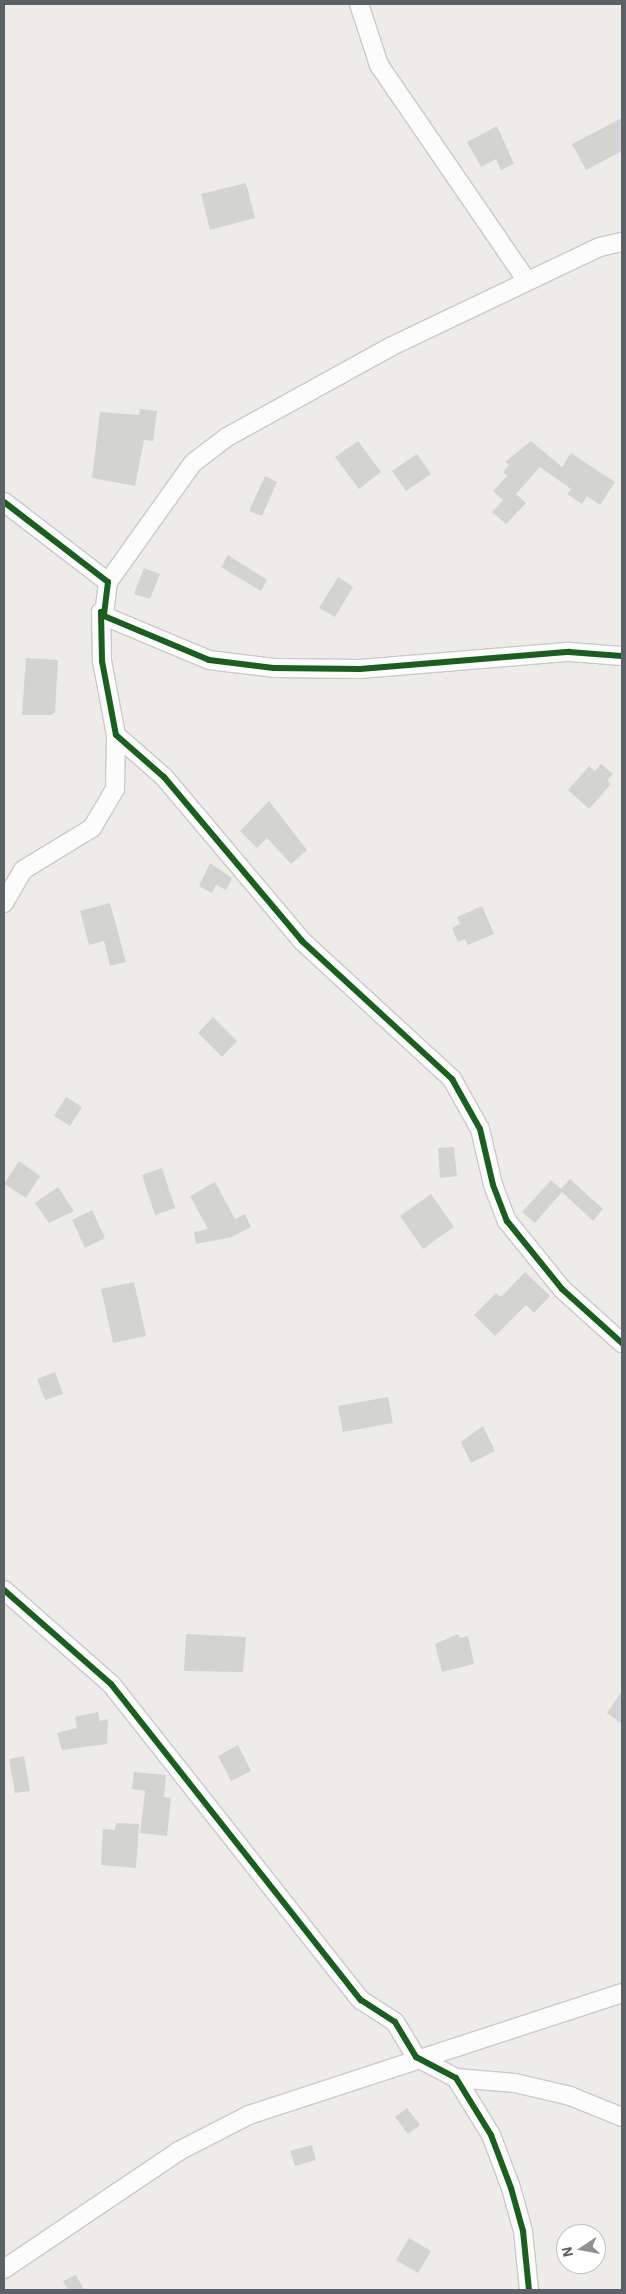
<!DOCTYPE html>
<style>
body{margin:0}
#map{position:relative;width:626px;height:2294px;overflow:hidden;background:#edece8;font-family:"IBM Plex Sans",sans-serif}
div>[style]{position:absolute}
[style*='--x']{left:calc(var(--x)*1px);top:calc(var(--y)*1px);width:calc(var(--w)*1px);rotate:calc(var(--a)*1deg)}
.building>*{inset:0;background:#d3d3d1}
.roads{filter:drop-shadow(1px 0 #cacaca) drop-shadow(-1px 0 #cacaca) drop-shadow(0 1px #cacaca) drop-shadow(0 -1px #cacaca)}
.street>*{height:18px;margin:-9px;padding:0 9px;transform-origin:9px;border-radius:9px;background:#fcfcfc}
.cycleway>*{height:6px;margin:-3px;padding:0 3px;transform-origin:3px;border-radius:3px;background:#1b5e20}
span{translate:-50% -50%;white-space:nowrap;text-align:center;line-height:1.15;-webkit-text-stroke:5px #fff;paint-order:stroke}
.frame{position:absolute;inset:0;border:5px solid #5c6166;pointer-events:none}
.north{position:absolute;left:556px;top:2224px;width:50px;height:50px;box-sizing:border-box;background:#fff;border:1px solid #bec0c2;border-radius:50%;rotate:258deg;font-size:14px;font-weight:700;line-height:20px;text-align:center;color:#5c6166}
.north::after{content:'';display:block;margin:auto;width:18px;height:22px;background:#8f9294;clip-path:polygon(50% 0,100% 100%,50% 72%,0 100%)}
</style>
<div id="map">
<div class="building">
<i style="clip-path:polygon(622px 118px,622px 151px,586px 170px,572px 144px)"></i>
<i style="clip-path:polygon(497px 126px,514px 164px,501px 170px,496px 159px,481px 167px,467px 142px)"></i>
<i style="clip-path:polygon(246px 183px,255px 218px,210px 230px,201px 194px)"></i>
<i style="clip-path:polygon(140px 409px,157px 411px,153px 441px,144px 440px,135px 486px,92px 478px,100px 412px,139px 415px)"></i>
<i style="clip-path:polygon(358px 441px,381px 472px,359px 489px,335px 457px)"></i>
<i style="clip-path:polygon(531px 441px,562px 467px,571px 453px,615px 482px,600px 505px,587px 496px,582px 504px,567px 494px,571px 489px,540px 467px,516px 494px,526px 503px,506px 524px,492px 512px,503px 500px,493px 491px,507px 476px,503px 472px,509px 465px,505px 462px)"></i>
<i style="clip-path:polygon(417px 454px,431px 474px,406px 491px,392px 471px)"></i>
<i style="clip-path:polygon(265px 476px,277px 482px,262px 516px,249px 511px)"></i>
<i style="clip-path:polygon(228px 555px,267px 580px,261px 591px,221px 567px)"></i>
<i style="clip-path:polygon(144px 568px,160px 574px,150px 599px,134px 594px)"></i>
<i style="clip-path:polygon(338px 577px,353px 587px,335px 617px,319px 608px)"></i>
<i style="clip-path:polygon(26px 658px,58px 660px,55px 712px,51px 715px,22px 715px)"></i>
<i style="clip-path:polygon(601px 764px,613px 774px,607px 781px,611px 784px,589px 809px,568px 790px,589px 766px,595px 771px)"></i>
<i style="clip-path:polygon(269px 801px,307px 850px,291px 864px,267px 838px,257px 848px,240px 831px)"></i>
<i style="clip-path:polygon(210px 863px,232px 878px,226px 890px,216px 885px,212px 893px,199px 886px)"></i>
<i style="clip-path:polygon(110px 903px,126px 962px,110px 966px,104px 941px,89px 945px,80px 911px)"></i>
<i style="clip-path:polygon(482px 906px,494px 934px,468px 945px,465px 939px,458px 942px,452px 928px,460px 924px,457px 917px)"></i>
<i style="clip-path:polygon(213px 1017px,237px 1041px,222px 1057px,198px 1033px)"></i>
<i style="clip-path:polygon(66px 1097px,82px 1107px,70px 1126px,54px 1116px)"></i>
<i style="clip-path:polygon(454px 1147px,457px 1176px,440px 1178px,438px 1148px)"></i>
<i style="clip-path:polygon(19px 1161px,40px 1176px,26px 1198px,4px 1184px)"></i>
<i style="clip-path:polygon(162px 1168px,175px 1208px,155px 1215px,142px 1175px)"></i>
<i style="clip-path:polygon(570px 1179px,603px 1209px,593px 1221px,562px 1192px,535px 1223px,522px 1212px,551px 1180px,561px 1189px)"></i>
<i style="clip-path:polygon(215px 1182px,235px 1219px,245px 1214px,251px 1227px,232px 1237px,196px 1244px,194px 1232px,208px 1229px,190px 1196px)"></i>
<i style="clip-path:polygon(58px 1187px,74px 1211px,49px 1223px,35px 1203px)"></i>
<i style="clip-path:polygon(431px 1194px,454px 1227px,423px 1249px,400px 1216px)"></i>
<i style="clip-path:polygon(92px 1210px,105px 1238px,85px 1248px,72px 1220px)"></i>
<i style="clip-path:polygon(525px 1272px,550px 1296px,534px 1313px,526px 1305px,495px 1336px,474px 1315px,496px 1293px,501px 1297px)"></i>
<i style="clip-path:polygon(134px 1282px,146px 1336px,113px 1343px,101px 1289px)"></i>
<i style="clip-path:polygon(55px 1372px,63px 1394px,45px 1400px,37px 1379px)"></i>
<i style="clip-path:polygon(388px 1397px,393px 1423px,343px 1432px,338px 1406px)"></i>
<i style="clip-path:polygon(483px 1426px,495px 1451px,471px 1463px,461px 1442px)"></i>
<i style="clip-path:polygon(186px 1634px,246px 1637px,243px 1672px,184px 1671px)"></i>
<i style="clip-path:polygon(458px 1634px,459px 1638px,468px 1636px,474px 1664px,442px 1672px,435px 1644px)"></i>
<i style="clip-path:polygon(622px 1691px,622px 1724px,607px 1713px)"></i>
<i style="clip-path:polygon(98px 1712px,100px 1721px,108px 1719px,107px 1744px,62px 1750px,57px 1733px,77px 1728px,75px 1717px)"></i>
<i style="clip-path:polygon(238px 1745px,251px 1771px,231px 1781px,218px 1756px)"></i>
<i style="clip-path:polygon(24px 1756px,30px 1791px,15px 1793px,9px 1759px)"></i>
<i style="clip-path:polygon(134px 1772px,166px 1775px,164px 1797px,171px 1798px,167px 1836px,140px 1833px,145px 1791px,132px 1789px)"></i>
<i style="clip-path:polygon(116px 1823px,139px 1824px,136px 1868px,101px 1865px,103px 1829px,115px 1830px)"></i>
<i style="clip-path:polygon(407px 2108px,420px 2125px,408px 2134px,395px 2117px)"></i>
<i style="clip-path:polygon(312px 2145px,316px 2160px,295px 2166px,290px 2151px)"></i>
<i style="clip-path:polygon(409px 2238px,431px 2251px,418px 2273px,396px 2260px)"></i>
<i style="clip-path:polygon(76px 2275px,84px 2290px,68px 2290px,63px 2281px)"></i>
</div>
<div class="roads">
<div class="street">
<i style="--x:359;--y:4;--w:64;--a:71.8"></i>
<i style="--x:379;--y:65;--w:260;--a:55.6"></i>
<i style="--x:4;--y:502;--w:131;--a:37.6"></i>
<i style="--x:108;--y:582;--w:34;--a:97"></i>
<i style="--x:104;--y:616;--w:114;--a:22.7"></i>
<i style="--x:209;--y:660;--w:65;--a:7"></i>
<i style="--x:274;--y:668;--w:86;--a:0.7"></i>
<i style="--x:360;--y:669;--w:210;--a:-4.7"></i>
<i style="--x:569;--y:652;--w:53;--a:4.3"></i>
<i style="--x:108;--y:582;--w:146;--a:-54.5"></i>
<i style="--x:193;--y:463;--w:43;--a:-37.4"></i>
<i style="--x:227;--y:437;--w:186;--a:-28.9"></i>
<i style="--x:390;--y:347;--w:233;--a:-25.5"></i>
<i style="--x:600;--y:247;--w:23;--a:-13"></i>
<i style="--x:104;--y:616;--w:5;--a:-127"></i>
<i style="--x:101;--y:612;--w:49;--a:88.8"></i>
<i style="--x:102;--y:661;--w:75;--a:79.3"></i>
<i style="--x:116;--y:735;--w:64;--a:41.2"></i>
<i style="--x:164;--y:777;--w:214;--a:49.9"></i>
<i style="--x:302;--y:941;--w:204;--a:42.6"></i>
<i style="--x:452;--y:1079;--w:57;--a:60.8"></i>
<i style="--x:480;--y:1129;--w:57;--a:76.9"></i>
<i style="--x:493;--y:1185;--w:39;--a:69"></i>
<i style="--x:507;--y:1221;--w:87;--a:51"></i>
<i style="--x:562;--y:1289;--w:81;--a:42"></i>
<i style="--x:4;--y:903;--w:38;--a:-60"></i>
<i style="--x:23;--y:870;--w:81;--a:-31.3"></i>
<i style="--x:92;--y:828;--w:45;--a:-59.5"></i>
<i style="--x:115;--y:789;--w:54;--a:-88.9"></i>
<i style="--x:4;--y:1590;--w:142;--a:41.3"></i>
<i style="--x:111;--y:1684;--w:403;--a:51.7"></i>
<i style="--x:361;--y:2000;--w:40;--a:32.9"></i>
<i style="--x:395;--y:2022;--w:41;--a:59"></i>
<i style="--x:416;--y:2057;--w:45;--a:27.7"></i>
<i style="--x:456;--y:2078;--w:67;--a:58.4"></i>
<i style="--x:491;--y:2135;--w:57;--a:69.3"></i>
<i style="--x:511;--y:2188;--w:45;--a:74.4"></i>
<i style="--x:523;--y:2231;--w:59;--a:84.2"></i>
<i style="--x:456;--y:2078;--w:59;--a:4.8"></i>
<i style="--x:515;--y:2083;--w:57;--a:13.3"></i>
<i style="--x:570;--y:2096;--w:56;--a:22"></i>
<i style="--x:4;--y:2269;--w:211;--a:-34"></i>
<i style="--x:179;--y:2151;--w:79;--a:-27.2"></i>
<i style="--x:249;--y:2115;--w:392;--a:-18.1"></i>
</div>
</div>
<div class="cycleway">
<i style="--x:4;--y:502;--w:131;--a:37.6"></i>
<i style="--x:108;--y:582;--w:34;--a:97"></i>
<i style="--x:104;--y:616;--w:114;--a:22.7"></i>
<i style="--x:209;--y:660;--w:65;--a:7"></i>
<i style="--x:274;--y:668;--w:86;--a:0.7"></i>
<i style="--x:360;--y:669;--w:210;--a:-4.7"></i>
<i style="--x:569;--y:652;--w:53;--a:4.3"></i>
<i style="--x:104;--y:616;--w:5;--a:-127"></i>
<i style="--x:101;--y:612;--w:49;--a:88.8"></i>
<i style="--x:102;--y:661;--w:75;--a:79.3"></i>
<i style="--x:116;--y:735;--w:64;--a:41.2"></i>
<i style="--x:164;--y:777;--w:214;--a:49.9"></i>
<i style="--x:302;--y:941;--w:204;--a:42.6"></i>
<i style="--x:452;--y:1079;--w:57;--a:60.8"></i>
<i style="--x:480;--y:1129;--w:57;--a:76.9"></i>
<i style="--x:493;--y:1185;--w:39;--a:69"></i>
<i style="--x:507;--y:1221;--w:87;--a:51"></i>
<i style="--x:562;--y:1289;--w:81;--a:42"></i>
<i style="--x:4;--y:1590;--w:142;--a:41.3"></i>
<i style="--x:111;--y:1684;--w:403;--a:51.7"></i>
<i style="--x:361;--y:2000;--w:40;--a:32.9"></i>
<i style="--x:395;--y:2022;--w:41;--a:59"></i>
<i style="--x:416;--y:2057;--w:45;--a:27.7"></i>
<i style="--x:456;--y:2078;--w:67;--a:58.4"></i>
<i style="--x:491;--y:2135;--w:57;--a:69.3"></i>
<i style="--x:511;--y:2188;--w:45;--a:74.4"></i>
<i style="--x:523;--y:2231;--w:59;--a:84.2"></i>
</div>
<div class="frame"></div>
<div class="north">N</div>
</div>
